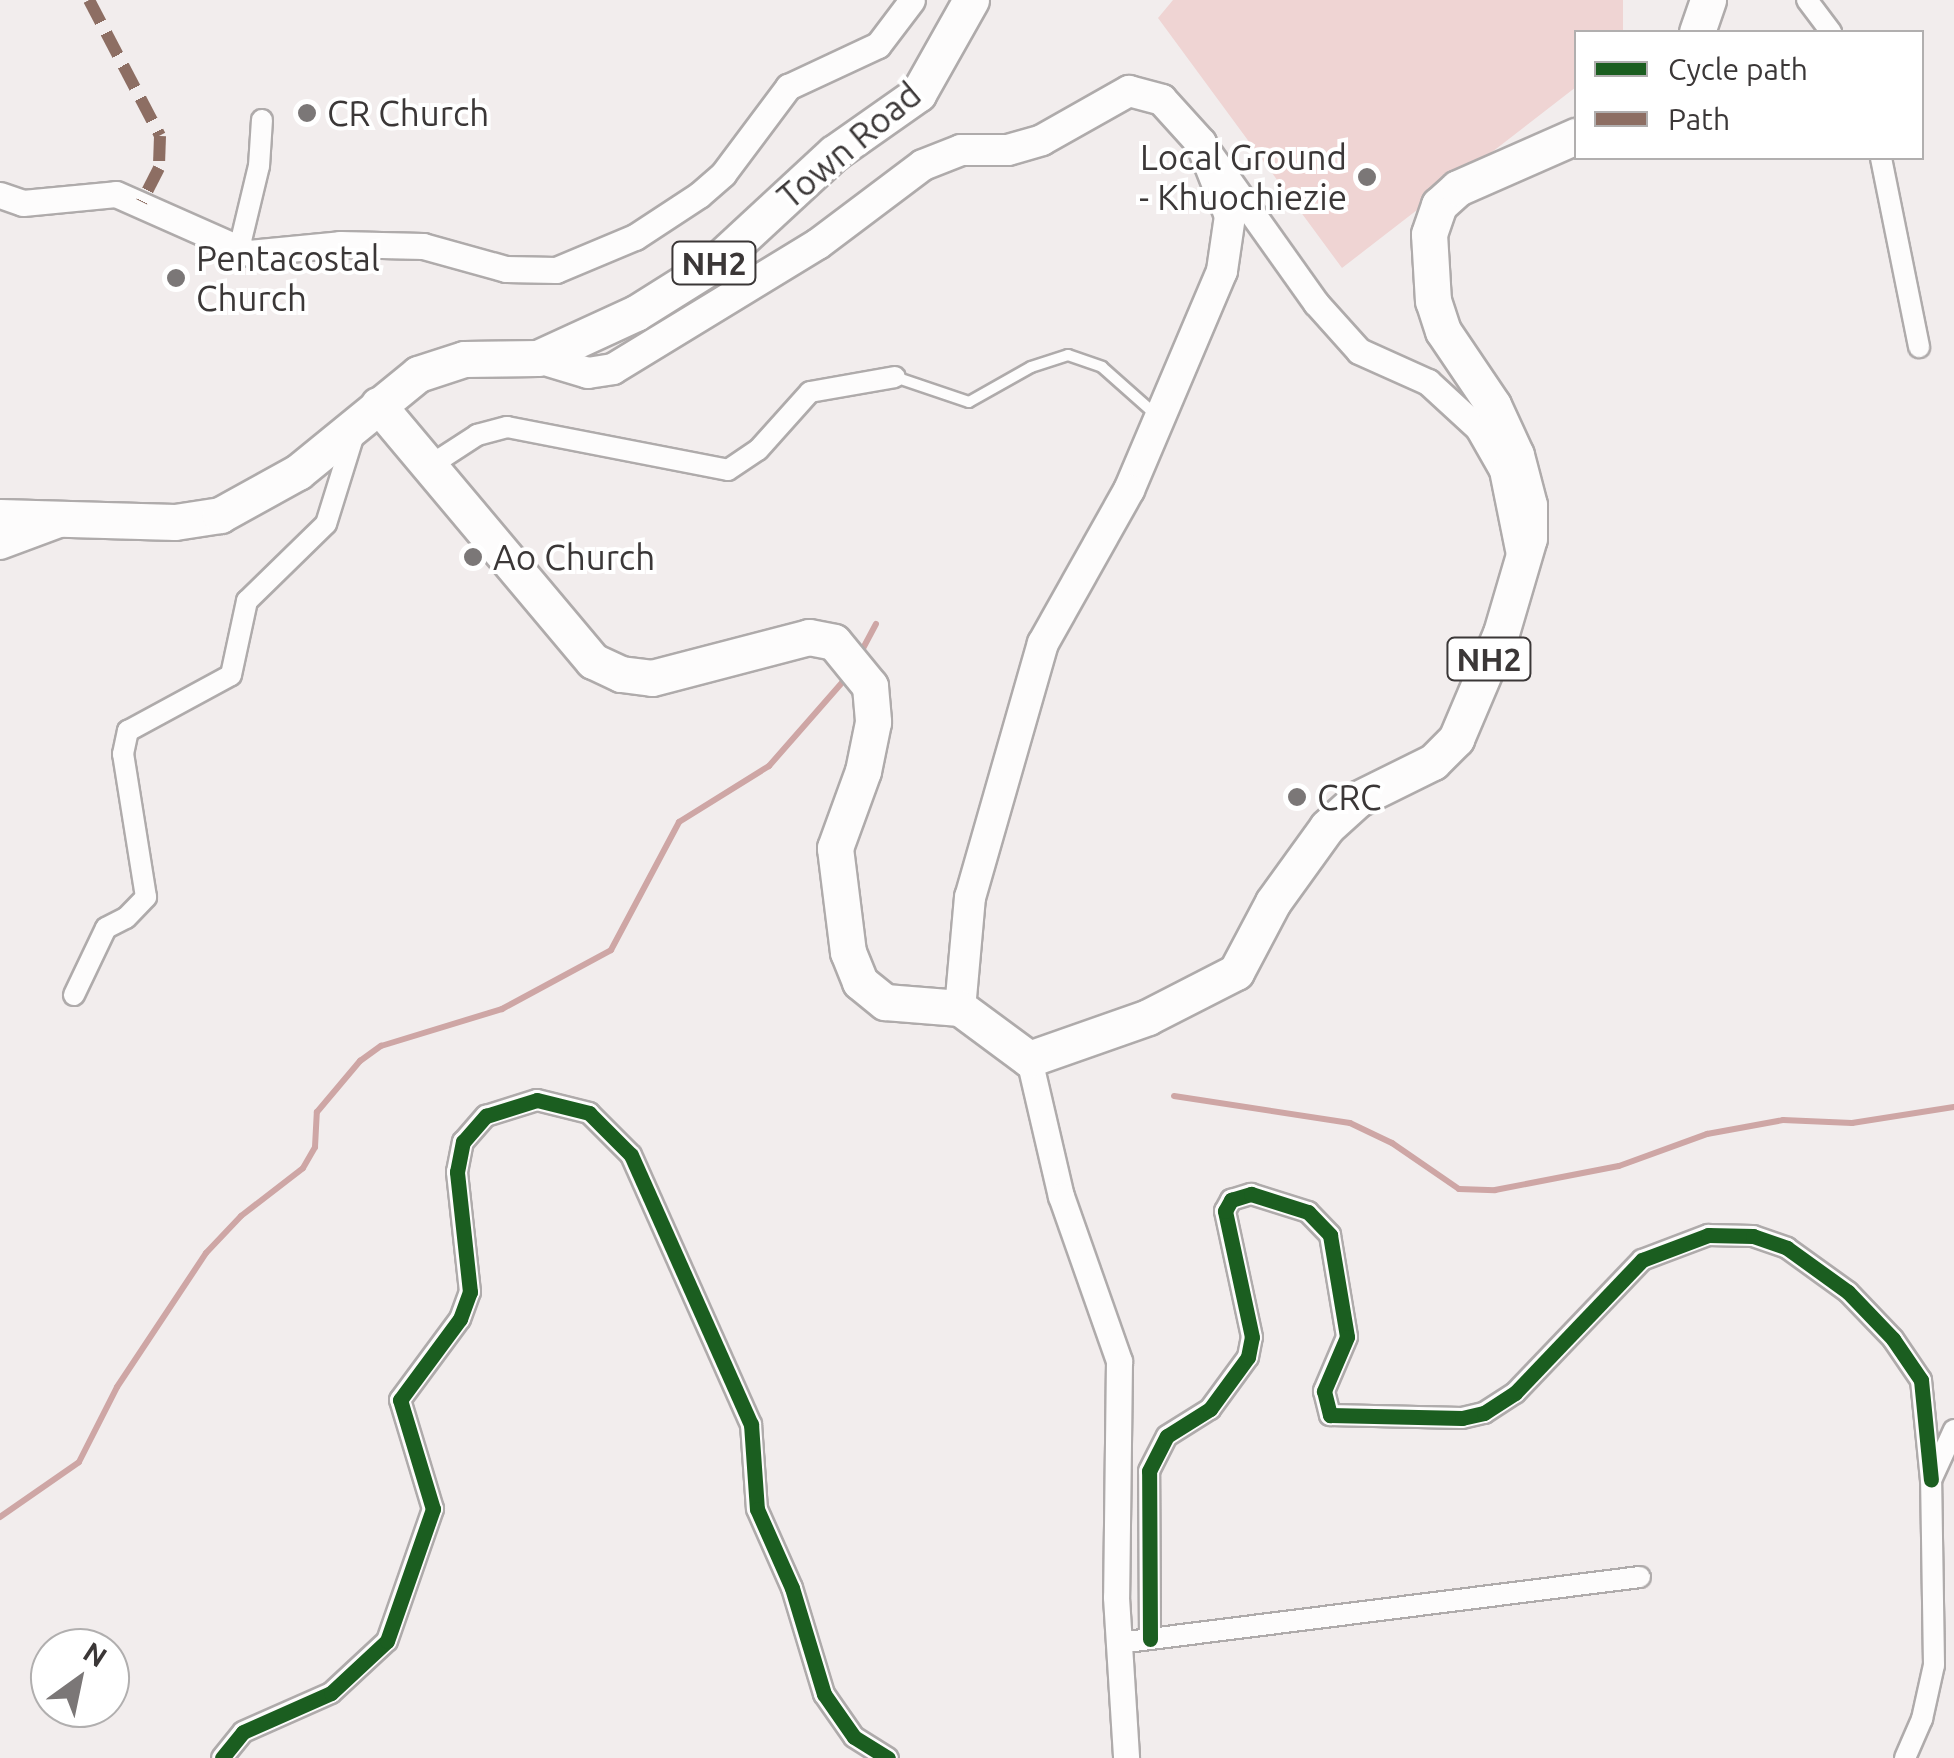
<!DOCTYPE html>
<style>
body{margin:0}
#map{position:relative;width:1954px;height:1758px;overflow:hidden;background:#f2eded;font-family:Ubuntu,sans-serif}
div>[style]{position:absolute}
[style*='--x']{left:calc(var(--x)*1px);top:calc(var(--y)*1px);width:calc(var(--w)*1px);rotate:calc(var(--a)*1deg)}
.green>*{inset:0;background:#efd4d3}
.stream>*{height:6px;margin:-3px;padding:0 3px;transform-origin:3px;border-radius:3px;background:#cea6a5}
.roads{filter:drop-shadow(2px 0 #afabab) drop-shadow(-2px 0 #afabab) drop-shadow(0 2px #afabab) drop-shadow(0 -2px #afabab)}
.service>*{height:10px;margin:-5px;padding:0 5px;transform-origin:5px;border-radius:5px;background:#fdfcfc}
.minor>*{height:20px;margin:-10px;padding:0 10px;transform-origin:10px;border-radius:10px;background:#fdfcfc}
.tertiary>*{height:25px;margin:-12.5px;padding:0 12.5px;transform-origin:12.5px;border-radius:12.5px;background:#fdfcfc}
.secondary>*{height:30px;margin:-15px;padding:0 15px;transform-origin:15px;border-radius:15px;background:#fdfcfc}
.trunk>*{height:35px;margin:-17.5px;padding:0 17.5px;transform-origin:17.5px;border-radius:17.5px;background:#fdfcfc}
.quiet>*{height:12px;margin-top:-6px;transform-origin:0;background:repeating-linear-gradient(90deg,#8d6e63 0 25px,transparent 0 37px)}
.cycleway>*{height:15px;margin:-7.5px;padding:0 7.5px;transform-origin:7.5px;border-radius:7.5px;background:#1b5e20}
.dots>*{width:28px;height:28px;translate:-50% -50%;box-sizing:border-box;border:5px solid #fff;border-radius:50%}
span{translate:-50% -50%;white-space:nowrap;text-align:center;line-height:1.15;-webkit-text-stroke:8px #fff;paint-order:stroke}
.shield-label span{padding:2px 8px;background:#fff;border:2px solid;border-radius:8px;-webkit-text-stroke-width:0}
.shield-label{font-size:32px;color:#3b3737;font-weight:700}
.poi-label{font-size:35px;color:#3b3737}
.left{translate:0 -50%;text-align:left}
.right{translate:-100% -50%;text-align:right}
.street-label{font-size:35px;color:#3b3737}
.legend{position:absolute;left:1574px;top:30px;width:350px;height:130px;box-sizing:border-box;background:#fff;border:2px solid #b1afaf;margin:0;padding:12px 18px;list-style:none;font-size:30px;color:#3b3737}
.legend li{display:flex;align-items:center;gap:20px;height:50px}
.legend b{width:50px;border:2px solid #b1afaf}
.north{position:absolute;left:30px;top:1628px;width:100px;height:100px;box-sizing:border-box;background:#fff;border:2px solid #b1afaf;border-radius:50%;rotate:33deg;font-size:28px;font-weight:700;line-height:40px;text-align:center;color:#3b3737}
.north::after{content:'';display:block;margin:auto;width:35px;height:45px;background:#7b7777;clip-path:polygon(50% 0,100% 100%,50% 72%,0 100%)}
</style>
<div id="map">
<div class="green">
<i style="clip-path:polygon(1173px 0,1623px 0,1623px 32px,1576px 32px,1576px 87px,1342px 268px,1158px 18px)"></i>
</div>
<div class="stream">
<i style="--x:860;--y:654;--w:34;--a:-62"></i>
<i style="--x:1174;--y:1096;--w:178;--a:8.7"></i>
<i style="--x:1350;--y:1123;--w:47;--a:25.5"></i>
<i style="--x:1392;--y:1143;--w:81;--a:34.5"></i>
<i style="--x:1459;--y:1189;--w:36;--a:2"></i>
<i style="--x:1495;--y:1190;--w:126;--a:-11"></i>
<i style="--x:1619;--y:1166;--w:94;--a:-20"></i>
<i style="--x:1707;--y:1134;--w:77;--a:-10.4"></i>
<i style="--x:1783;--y:1120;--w:69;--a:2.5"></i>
<i style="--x:1852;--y:1123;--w:103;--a:-8.9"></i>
<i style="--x:0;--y:1517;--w:96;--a:-34.8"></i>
<i style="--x:79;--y:1462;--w:84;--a:-63.1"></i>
<i style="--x:117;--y:1387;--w:161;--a:-56.4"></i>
<i style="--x:206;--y:1253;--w:51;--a:-46.6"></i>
<i style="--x:241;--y:1216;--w:78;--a:-37.7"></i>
<i style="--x:303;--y:1168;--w:24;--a:-60"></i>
<i style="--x:315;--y:1147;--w:35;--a:-87"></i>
<i style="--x:317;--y:1112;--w:67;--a:-49.9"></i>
<i style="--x:360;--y:1061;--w:26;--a:-36"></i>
<i style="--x:381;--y:1046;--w:127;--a:-17"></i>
<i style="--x:502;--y:1009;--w:124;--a:-28.4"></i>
<i style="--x:611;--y:950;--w:145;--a:-62"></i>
<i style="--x:679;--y:822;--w:106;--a:-31.9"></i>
<i style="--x:769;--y:766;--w:117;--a:-48.8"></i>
</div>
<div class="roads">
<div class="service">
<i style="--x:895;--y:377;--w:78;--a:18.7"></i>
<i style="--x:969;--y:402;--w:71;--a:-29.4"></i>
<i style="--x:1031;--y:367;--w:39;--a:-18"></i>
<i style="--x:1068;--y:355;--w:36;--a:19"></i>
<i style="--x:1102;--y:367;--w:72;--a:41.6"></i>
</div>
<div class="minor">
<i style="--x:1807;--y:0;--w:40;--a:53"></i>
<i style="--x:1881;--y:158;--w:193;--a:78.6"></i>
<i style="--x:239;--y:249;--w:85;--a:-76.5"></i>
<i style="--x:259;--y:166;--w:46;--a:-86.3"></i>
<i style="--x:428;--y:467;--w:59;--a:-33.1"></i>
<i style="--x:477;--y:435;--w:31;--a:-15"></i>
<i style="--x:507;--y:427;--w:225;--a:11"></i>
<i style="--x:728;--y:470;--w:36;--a:-34"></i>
<i style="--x:758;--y:450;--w:78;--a:-48.1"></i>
<i style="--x:810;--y:392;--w:86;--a:-10"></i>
<i style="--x:74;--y:995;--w:74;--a:-64.5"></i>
<i style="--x:106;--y:928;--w:22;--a:-27"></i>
<i style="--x:126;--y:918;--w:29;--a:-46"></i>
<i style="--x:146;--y:897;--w:145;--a:-99.1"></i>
<i style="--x:123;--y:754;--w:24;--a:-78"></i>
<i style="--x:128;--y:731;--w:117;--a:-28.5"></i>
<i style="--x:231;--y:675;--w:76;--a:-77.8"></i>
<i style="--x:247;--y:601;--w:110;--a:-44.3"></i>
<i style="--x:326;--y:524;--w:94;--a:-72.7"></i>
<i style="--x:1150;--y:1639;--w:168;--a:-90.3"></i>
<i style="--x:1149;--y:1471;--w:39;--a:-63"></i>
<i style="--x:1167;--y:1436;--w:51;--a:-32.1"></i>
<i style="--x:1210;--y:1409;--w:64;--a:-53.8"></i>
<i style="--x:1248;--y:1357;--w:20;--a:-79"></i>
<i style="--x:1252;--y:1337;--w:129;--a:-102.1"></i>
<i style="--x:1225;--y:1211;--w:13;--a:-61"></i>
<i style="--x:1231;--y:1200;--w:21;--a:-17"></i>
<i style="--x:1251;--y:1194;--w:60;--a:17.5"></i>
<i style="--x:1308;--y:1212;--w:32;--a:46"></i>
<i style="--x:1330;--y:1235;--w:103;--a:80.5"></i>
<i style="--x:1347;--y:1337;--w:59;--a:113.1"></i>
<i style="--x:1324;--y:1391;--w:25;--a:76"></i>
<i style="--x:1330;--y:1415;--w:132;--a:1.3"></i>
<i style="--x:1462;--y:1418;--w:23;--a:-13"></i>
<i style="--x:1484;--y:1413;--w:37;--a:-33"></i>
<i style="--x:1515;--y:1393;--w:184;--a:-46.3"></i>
<i style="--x:1642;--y:1260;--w:71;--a:-20.7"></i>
<i style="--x:1708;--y:1235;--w:45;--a:1.3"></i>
<i style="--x:1753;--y:1236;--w:36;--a:19"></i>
<i style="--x:1787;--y:1248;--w:75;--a:35.8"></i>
<i style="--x:1848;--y:1292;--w:65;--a:46.2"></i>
<i style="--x:1893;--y:1339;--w:50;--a:55.7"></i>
<i style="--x:1921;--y:1380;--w:100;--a:84.3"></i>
<i style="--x:1119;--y:1643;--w:525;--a:-7.22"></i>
<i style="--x:222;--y:1758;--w:33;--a:-51"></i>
<i style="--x:243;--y:1732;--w:96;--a:-23.9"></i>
<i style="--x:331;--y:1693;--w:76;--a:-42.9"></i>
<i style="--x:387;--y:1641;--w:140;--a:-70.8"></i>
<i style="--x:433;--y:1509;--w:114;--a:-106.8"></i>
<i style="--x:400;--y:1400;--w:101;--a:-53.5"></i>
<i style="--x:460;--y:1319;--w:29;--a:-70"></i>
<i style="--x:470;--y:1292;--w:121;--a:-96.2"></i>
<i style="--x:457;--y:1172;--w:31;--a:-79"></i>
<i style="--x:463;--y:1142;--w:35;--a:-49"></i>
<i style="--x:486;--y:1116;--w:53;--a:-17.4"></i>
<i style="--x:537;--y:1100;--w:54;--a:14"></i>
<i style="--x:589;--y:1113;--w:59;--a:45"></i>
<i style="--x:631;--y:1155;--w:295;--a:66"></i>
<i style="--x:751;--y:1424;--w:85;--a:86"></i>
<i style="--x:757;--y:1509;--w:86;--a:66.1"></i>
<i style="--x:792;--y:1588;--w:111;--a:73.2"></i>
<i style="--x:824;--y:1694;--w:52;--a:55.1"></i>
<i style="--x:854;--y:1737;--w:40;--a:32"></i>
<i style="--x:1905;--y:1758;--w:43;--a:-66.4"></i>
<i style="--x:1922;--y:1719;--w:55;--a:-77.5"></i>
<i style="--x:1934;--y:1665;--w:185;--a:-90.9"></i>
<i style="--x:1931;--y:1480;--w:55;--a:-65.3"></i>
</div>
<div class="tertiary">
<i style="--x:1210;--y:154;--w:183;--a:54.6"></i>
<i style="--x:1316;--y:303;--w:64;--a:48.1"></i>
<i style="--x:1359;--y:351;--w:76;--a:24.2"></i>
<i style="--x:1428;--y:382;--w:68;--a:42.6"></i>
<i style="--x:1478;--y:428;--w:48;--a:60.3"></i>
<i style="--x:1502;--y:470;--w:91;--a:78.6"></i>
<i style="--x:0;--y:195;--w:24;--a:19"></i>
<i style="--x:23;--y:203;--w:93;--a:-5.5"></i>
<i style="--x:116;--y:194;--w:145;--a:23.9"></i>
<i style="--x:249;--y:253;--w:91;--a:-5.6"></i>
<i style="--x:340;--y:244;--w:83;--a:1.4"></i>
<i style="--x:423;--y:246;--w:86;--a:15.5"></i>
<i style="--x:506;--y:269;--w:50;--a:1.1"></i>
<i style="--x:556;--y:270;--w:86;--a:-22.7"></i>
<i style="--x:635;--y:237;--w:77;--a:-33.3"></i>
<i style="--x:699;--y:195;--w:32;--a:-41"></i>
<i style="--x:723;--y:174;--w:109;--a:-53.2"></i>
<i style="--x:788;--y:87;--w:99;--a:-25"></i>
<i style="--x:878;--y:45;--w:56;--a:-52.9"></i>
<i style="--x:1029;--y:1059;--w:141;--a:76.9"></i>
<i style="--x:1061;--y:1196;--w:175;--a:70.6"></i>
<i style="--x:1119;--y:1361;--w:236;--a:90.7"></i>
<i style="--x:1116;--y:1597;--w:161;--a:86.4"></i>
</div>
<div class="secondary">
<i style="--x:538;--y:358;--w:52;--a:16.7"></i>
<i style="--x:588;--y:373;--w:25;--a:-9"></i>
<i style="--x:613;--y:369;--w:240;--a:-31.4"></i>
<i style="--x:818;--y:244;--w:131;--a:-37"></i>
<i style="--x:923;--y:165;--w:41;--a:-21.5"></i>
<i style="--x:961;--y:150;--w:47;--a:0"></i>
<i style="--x:1008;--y:150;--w:35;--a:-16"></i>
<i style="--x:1042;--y:140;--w:100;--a:-29.4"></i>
<i style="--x:1129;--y:91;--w:34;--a:15"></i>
<i style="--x:1162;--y:100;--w:58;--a:47.8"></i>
<i style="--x:1201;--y:143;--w:79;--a:68.3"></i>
<i style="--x:1230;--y:216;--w:56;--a:98.3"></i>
<i style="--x:1222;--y:271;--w:238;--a:113"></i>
<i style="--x:1129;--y:490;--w:176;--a:119.3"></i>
<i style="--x:1043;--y:643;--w:264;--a:106"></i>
<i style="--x:970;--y:897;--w:111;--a:95.1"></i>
<i style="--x:0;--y:544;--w:66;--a:-20.4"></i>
</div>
<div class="trunk">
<i style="--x:1697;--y:32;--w:34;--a:-71"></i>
<i style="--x:378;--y:405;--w:334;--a:50"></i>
<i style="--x:593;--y:661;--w:31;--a:25"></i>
<i style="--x:621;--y:674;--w:31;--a:7"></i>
<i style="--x:652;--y:678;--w:162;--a:-14.6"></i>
<i style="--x:809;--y:637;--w:25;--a:11"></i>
<i style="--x:834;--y:642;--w:57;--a:50.7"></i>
<i style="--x:870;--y:686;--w:36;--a:85"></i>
<i style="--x:873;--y:722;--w:50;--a:101.5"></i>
<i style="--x:863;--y:771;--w:82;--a:110"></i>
<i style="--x:835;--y:848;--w:105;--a:82.9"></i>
<i style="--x:848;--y:952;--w:32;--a:68"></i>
<i style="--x:860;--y:982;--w:32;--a:39"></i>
<i style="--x:885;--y:1002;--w:75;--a:4.6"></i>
<i style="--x:960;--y:1008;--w:86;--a:36.5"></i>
<i style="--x:1029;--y:1059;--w:126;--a:-19.4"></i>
<i style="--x:1148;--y:1017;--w:99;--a:-27.1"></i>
<i style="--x:1236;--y:972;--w:79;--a:-62.1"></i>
<i style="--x:1273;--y:902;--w:92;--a:-54.2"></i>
<i style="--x:1327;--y:827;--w:42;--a:-42.1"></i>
<i style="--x:1358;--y:799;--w:84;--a:-26.3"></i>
<i style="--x:1433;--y:762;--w:33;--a:-45"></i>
<i style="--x:1456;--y:739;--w:115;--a:-67"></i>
<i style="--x:1501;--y:633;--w:99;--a:-73.6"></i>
<i style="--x:1529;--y:538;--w:33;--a:-90"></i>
<i style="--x:1529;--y:505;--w:52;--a:-104.6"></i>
<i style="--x:1516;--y:455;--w:55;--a:-114.7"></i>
<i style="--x:1493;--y:405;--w:89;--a:-124"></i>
<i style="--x:1443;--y:331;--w:32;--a:-108"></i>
<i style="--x:1433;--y:301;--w:67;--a:-93.4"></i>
<i style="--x:1429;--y:234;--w:31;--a:-71"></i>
<i style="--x:1439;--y:205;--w:25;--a:-42"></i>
<i style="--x:1458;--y:188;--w:129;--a:-23.8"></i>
<i style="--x:0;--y:517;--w:175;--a:1.6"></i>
<i style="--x:175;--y:522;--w:46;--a:-8.8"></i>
<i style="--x:220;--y:515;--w:89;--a:-28.9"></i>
<i style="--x:298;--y:472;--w:155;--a:-39.2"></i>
<i style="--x:418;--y:374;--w:48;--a:-18.1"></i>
<i style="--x:464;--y:359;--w:74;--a:-0.8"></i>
<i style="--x:538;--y:358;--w:108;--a:-24.7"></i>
<i style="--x:636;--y:313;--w:92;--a:-32.1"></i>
<i style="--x:714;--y:264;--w:163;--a:-42.8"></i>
<i style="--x:834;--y:153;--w:103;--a:-35.1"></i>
<i style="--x:918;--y:94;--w:108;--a:-60.6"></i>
</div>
</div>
<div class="quiet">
<i style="--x:89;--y:0;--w:153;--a:62.4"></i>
<i style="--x:160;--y:136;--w:32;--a:92"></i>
<i style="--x:159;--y:168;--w:38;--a:117"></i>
</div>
<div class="cycleway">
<i style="--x:1150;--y:1639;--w:168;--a:-90.3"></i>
<i style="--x:1149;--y:1471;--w:39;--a:-63"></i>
<i style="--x:1167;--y:1436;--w:51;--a:-32.1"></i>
<i style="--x:1210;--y:1409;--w:64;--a:-53.8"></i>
<i style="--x:1248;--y:1357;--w:20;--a:-79"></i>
<i style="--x:1252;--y:1337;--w:129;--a:-102.1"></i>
<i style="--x:1225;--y:1211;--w:13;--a:-61"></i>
<i style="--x:1231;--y:1200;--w:21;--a:-17"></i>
<i style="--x:1251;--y:1194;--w:60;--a:17.5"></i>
<i style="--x:1308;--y:1212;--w:32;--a:46"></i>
<i style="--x:1330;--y:1235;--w:103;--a:80.5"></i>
<i style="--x:1347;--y:1337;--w:59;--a:113.1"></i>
<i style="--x:1324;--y:1391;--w:25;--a:76"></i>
<i style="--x:1330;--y:1415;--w:132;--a:1.3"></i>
<i style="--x:1462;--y:1418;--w:23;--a:-13"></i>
<i style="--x:1484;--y:1413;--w:37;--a:-33"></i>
<i style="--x:1515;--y:1393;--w:184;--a:-46.3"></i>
<i style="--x:1642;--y:1260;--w:71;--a:-20.7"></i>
<i style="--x:1708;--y:1235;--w:45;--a:1.3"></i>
<i style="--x:1753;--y:1236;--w:36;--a:19"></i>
<i style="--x:1787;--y:1248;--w:75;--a:35.8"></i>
<i style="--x:1848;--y:1292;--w:65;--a:46.2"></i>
<i style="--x:1893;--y:1339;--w:50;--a:55.7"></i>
<i style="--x:1921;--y:1380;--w:100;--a:84.3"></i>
<i style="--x:222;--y:1758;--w:33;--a:-51"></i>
<i style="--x:243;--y:1732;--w:96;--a:-23.9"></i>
<i style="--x:331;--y:1693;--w:76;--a:-42.9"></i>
<i style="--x:387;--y:1641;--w:140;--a:-70.8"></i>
<i style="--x:433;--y:1509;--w:114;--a:-106.8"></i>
<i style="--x:400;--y:1400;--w:101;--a:-53.5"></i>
<i style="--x:460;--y:1319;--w:29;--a:-70"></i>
<i style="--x:470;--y:1292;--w:121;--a:-96.2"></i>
<i style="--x:457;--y:1172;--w:31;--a:-79"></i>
<i style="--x:463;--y:1142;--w:35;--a:-49"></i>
<i style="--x:486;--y:1116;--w:53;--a:-17.4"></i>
<i style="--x:537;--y:1100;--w:54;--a:14"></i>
<i style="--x:589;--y:1113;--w:59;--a:45"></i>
<i style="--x:631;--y:1155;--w:295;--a:66"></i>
<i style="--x:751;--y:1424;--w:85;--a:86"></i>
<i style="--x:757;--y:1509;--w:86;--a:66.1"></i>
<i style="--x:792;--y:1588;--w:111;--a:73.2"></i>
<i style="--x:824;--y:1694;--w:52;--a:55.1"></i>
<i style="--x:854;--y:1737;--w:40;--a:32"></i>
</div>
<div class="dots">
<i style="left:307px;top:113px;background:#7b7777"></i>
<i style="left:1367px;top:177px;background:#7b7777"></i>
<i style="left:176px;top:278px;background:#7b7777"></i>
<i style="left:473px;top:557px;background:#7b7777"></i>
<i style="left:1297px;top:797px;background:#7b7777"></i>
</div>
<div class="shield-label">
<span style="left:714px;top:263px">NH2</span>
<span style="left:1489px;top:659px">NH2</span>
</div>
<div class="poi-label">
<span class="left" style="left:327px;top:113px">CR Church</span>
<span class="right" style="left:1347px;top:177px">Local Ground<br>- Khuochiezie</span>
<span class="left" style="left:196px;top:278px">Pentacostal<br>Church</span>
<span class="left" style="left:493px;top:557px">Ao Church</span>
<span class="left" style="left:1317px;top:797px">CRC</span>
</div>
<div class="street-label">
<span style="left:849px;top:145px;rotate:-40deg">Town Road</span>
</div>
<ul class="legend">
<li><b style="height:12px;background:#1b5e20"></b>Cycle path</li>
<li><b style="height:12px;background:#8d6e63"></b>Path</li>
</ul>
<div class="north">N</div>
</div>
